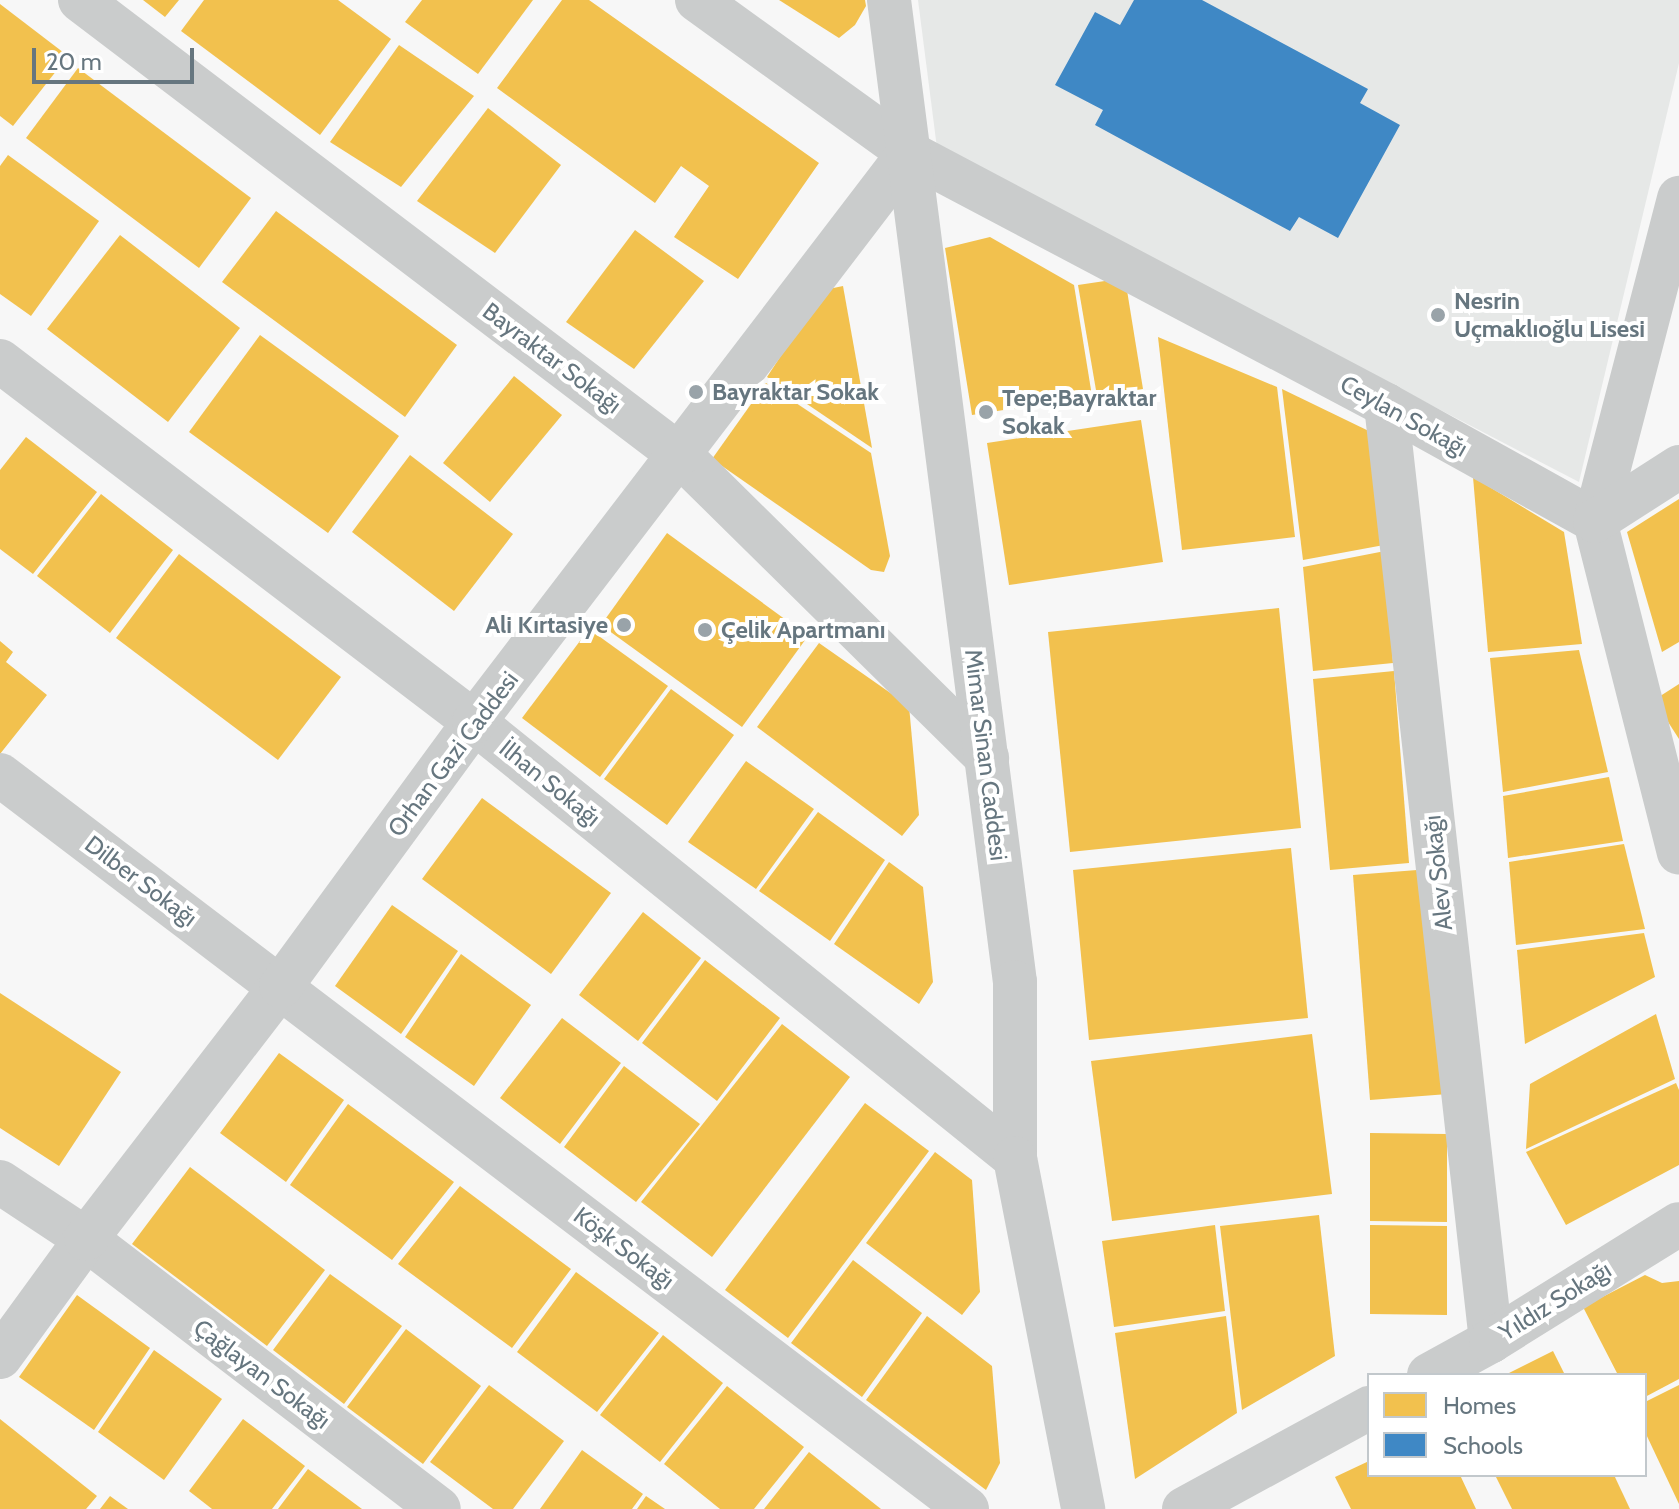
<!DOCTYPE html>
<meta charset="utf-8">
<style>
body{margin:0}
#map{position:relative;width:1679px;height:1509px;overflow:hidden;background:#f7f7f7;font-family:Cabin,sans-serif}
div>[style]{position:absolute}
[style*='--x']{left:calc(var(--x)*1px);top:calc(var(--y)*1px);width:calc(var(--w)*1px);rotate:calc(var(--a)*1deg)}
.built>*{inset:0;background:#e6e8e7}
.homes>*{inset:0;background:#f2c14e}
.schools>*{inset:0;background:#3f88c5}
.minor>*{height:44px;margin:-22px;padding:0 22px;transform-origin:22px;border-radius:22px;background:#cacccc}
.tertiary>*{height:44px;margin:-22px;padding:0 22px;transform-origin:22px;border-radius:22px;background:#cacccc}
.dots>*{width:22px;height:22px;translate:-50% -50%;box-sizing:border-box;border:4px solid #fff;border-radius:50%}
span{translate:-50% -50%;white-space:nowrap;text-align:center;line-height:1.15;-webkit-text-stroke:8px #fff;paint-order:stroke}
.poi-label{font-size:24px;color:#66767f;font-weight:700}
.left{translate:0 -50%;text-align:left}
.right{translate:-100% -50%;text-align:right}
.street-label{font-size:24px;color:#66767f}
.legend{position:absolute;left:1367px;top:1373px;width:280px;height:104px;box-sizing:border-box;background:#fff;border:2px solid #c2c8cc;margin:0;padding:10px 14px;list-style:none;font-size:24px;color:#66767f}
.legend li{display:flex;align-items:center;gap:16px;height:40px}
.legend b{width:40px;border:2px solid #c2c8cc}
.scale{position:absolute;left:32px;top:48px;width:162px;height:36px;box-sizing:border-box;border:4px solid #66767f;border-top:0;padding-left:10px;font-size:24px;line-height:28px;white-space:nowrap;color:#66767f;-webkit-text-stroke:6px #fff;paint-order:stroke}
</style>
<div id="map">
<div class="built">
<i style="clip-path:polygon(918px 0,1679px 0,1679px 63px,1579px 482px,937px 148px)"></i>
</div>
<div class="homes">
<i style="clip-path:polygon(143px 0,179px 0,165px 17px)"></i>
<i style="clip-path:polygon(204px 0,338px 0,391px 39px,320px 135px,181px 31px)"></i>
<i style="clip-path:polygon(422px 0,533px 0,478px 74px,405px 22px)"></i>
<i style="clip-path:polygon(562px 0,589px 0,819px 163px,738px 279px,674px 237px,709px 186px,681px 166px,655px 203px,497px 88px)"></i>
<i style="clip-path:polygon(779px 0,865px 0,866px 6px,855px 25px,839px 38px)"></i>
<i style="clip-path:polygon(0 4px,68px 56px,13px 126px,0 116px)"></i>
<i style="clip-path:polygon(399px 45px,474px 96px,401px 187px,330px 142px)"></i>
<i style="clip-path:polygon(78px 68px,251px 198px,199px 268px,26px 138px)"></i>
<i style="clip-path:polygon(488px 108px,561px 165px,495px 253px,417px 201px)"></i>
<i style="clip-path:polygon(8px 155px,99px 221px,31px 316px,0 294px,0 166px)"></i>
<i style="clip-path:polygon(276px 211px,457px 345px,405px 417px,222px 282px)"></i>
<i style="clip-path:polygon(635px 230px,704px 281px,634px 369px,566px 322px)"></i>
<i style="clip-path:polygon(120px 235px,240px 328px,168px 422px,47px 329px)"></i>
<i style="clip-path:polygon(990px 237px,1074px 285px,1092px 396px,972px 415px,945px 248px)"></i>
<i style="clip-path:polygon(1125px 278px,1143px 389px,1097px 396px,1078px 285px)"></i>
<i style="clip-path:polygon(843px 286px,872px 448px,767px 377px,824px 290px)"></i>
<i style="clip-path:polygon(260px 335px,399px 436px,328px 533px,189px 432px)"></i>
<i style="clip-path:polygon(1158px 337px,1277px 387px,1295px 537px,1182px 550px)"></i>
<i style="clip-path:polygon(514px 376px,562px 415px,490px 502px,443px 463px)"></i>
<i style="clip-path:polygon(766px 383px,871px 453px,890px 556px,884px 572px,871px 570px,712px 459px)"></i>
<i style="clip-path:polygon(1282px 389px,1375px 434px,1384px 545px,1303px 560px)"></i>
<i style="clip-path:polygon(1141px 420px,1163px 562px,1009px 585px,987px 443px)"></i>
<i style="clip-path:polygon(26px 437px,97px 492px,33px 574px,0 549px,0 470px)"></i>
<i style="clip-path:polygon(410px 455px,513px 534px,454px 611px,352px 532px)"></i>
<i style="clip-path:polygon(1473px 477px,1564px 532px,1582px 644px,1488px 652px)"></i>
<i style="clip-path:polygon(101px 494px,173px 550px,110px 633px,37px 576px)"></i>
<i style="clip-path:polygon(1679px 499px,1679px 642px,1662px 652px,1627px 532px)"></i>
<i style="clip-path:polygon(667px 533px,808px 636px,742px 727px,601px 625px)"></i>
<i style="clip-path:polygon(1385px 551px,1393px 663px,1313px 671px,1303px 567px)"></i>
<i style="clip-path:polygon(179px 554px,341px 677px,278px 760px,116px 638px)"></i>
<i style="clip-path:polygon(1279px 608px,1301px 828px,1070px 852px,1048px 632px)"></i>
<i style="clip-path:polygon(589px 629px,668px 686px,600px 777px,522px 718px)"></i>
<i style="clip-path:polygon(0 641px,13px 652px,6px 662px,47px 695px,0 754px)"></i>
<i style="clip-path:polygon(819px 643px,909px 706px,919px 815px,902px 836px,757px 727px)"></i>
<i style="clip-path:polygon(1579px 650px,1608px 772px,1503px 792px,1490px 658px)"></i>
<i style="clip-path:polygon(1394px 671px,1409px 863px,1330px 870px,1313px 679px)"></i>
<i style="clip-path:polygon(1679px 684px,1679px 739px,1654px 700px)"></i>
<i style="clip-path:polygon(671px 689px,734px 735px,667px 825px,604px 779px)"></i>
<i style="clip-path:polygon(746px 761px,814px 809px,756px 889px,688px 842px)"></i>
<i style="clip-path:polygon(1609px 777px,1623px 841px,1508px 858px,1503px 796px)"></i>
<i style="clip-path:polygon(482px 798px,611px 893px,551px 974px,422px 879px)"></i>
<i style="clip-path:polygon(818px 812px,885px 860px,830px 941px,759px 891px)"></i>
<i style="clip-path:polygon(1624px 844px,1645px 929px,1516px 945px,1509px 862px)"></i>
<i style="clip-path:polygon(1291px 848px,1308px 1018px,1089px 1040px,1073px 870px)"></i>
<i style="clip-path:polygon(889px 862px,923px 887px,933px 982px,919px 1004px,834px 944px)"></i>
<i style="clip-path:polygon(1430px 869px,1448px 1094px,1370px 1100px,1353px 875px)"></i>
<i style="clip-path:polygon(392px 905px,458px 951px,401px 1034px,335px 986px)"></i>
<i style="clip-path:polygon(643px 912px,701px 958px,638px 1041px,579px 995px)"></i>
<i style="clip-path:polygon(1644px 933px,1655px 977px,1525px 1044px,1517px 950px)"></i>
<i style="clip-path:polygon(461px 954px,531px 1005px,474px 1086px,405px 1037px)"></i>
<i style="clip-path:polygon(705px 960px,780px 1018px,717px 1101px,642px 1043px)"></i>
<i style="clip-path:polygon(0 993px,121px 1072px,59px 1166px,0 1128px)"></i>
<i style="clip-path:polygon(1656px 1014px,1675px 1079px,1526px 1149px,1530px 1084px)"></i>
<i style="clip-path:polygon(562px 1018px,621px 1063px,560px 1144px,500px 1098px)"></i>
<i style="clip-path:polygon(782px 1024px,850px 1077px,712px 1257px,641px 1202px)"></i>
<i style="clip-path:polygon(1312px 1034px,1332px 1194px,1112px 1221px,1091px 1061px)"></i>
<i style="clip-path:polygon(279px 1053px,344px 1100px,286px 1182px,220px 1133px)"></i>
<i style="clip-path:polygon(624px 1066px,700px 1124px,636px 1202px,564px 1147px)"></i>
<i style="clip-path:polygon(1676px 1083px,1679px 1090px,1679px 1165px,1566px 1225px,1526px 1152px)"></i>
<i style="clip-path:polygon(865px 1103px,929px 1151px,788px 1338px,725px 1290px)"></i>
<i style="clip-path:polygon(348px 1104px,454px 1182px,392px 1260px,290px 1185px)"></i>
<i style="clip-path:polygon(1370px 1133px,1447px 1134px,1447px 1222px,1370px 1221px)"></i>
<i style="clip-path:polygon(935px 1152px,972px 1180px,980px 1292px,962px 1315px,866px 1243px)"></i>
<i style="clip-path:polygon(190px 1167px,325px 1270px,267px 1346px,132px 1244px)"></i>
<i style="clip-path:polygon(460px 1186px,571px 1269px,512px 1348px,398px 1264px)"></i>
<i style="clip-path:polygon(1319px 1215px,1335px 1356px,1242px 1410px,1220px 1226px)"></i>
<i style="clip-path:polygon(1215px 1225px,1225px 1311px,1114px 1327px,1102px 1241px)"></i>
<i style="clip-path:polygon(1370px 1225px,1447px 1226px,1447px 1315px,1370px 1314px)"></i>
<i style="clip-path:polygon(853px 1260px,922px 1313px,862px 1397px,791px 1343px)"></i>
<i style="clip-path:polygon(576px 1272px,659px 1333px,597px 1412px,517px 1352px)"></i>
<i style="clip-path:polygon(330px 1274px,402px 1326px,344px 1404px,273px 1350px)"></i>
<i style="clip-path:polygon(1645px 1275px,1662px 1283px,1679px 1281px,1679px 1379px,1645px 1397px,1645px 1375px,1618px 1375px,1583px 1307px)"></i>
<i style="clip-path:polygon(77px 1295px,150px 1348px,94px 1430px,19px 1377px)"></i>
<i style="clip-path:polygon(927px 1316px,992px 1366px,1000px 1463px,986px 1490px,866px 1400px)"></i>
<i style="clip-path:polygon(1226px 1316px,1237px 1413px,1135px 1479px,1115px 1333px)"></i>
<i style="clip-path:polygon(406px 1329px,481px 1386px,423px 1464px,347px 1407px)"></i>
<i style="clip-path:polygon(663px 1335px,723px 1383px,660px 1462px,600px 1415px)"></i>
<i style="clip-path:polygon(154px 1350px,222px 1399px,164px 1480px,98px 1432px)"></i>
<i style="clip-path:polygon(1553px 1351px,1565px 1375px,1505px 1375px)"></i>
<i style="clip-path:polygon(489px 1385px,564px 1441px,513px 1509px,493px 1509px,430px 1462px)"></i>
<i style="clip-path:polygon(1679px 1385px,1679px 1504px,1645px 1432px,1645px 1402px)"></i>
<i style="clip-path:polygon(727px 1386px,804px 1447px,754px 1509px,720px 1509px,664px 1464px)"></i>
<i style="clip-path:polygon(0 1419px,97px 1496px,86px 1509px,0 1509px)"></i>
<i style="clip-path:polygon(243px 1419px,305px 1466px,272px 1509px,212px 1509px,189px 1491px)"></i>
<i style="clip-path:polygon(582px 1450px,643px 1494px,632px 1509px,540px 1509px)"></i>
<i style="clip-path:polygon(809px 1452px,881px 1509px,764px 1509px)"></i>
<i style="clip-path:polygon(1369px 1461px,1369px 1475px,1460px 1475px,1476px 1509px,1351px 1509px,1335px 1477px)"></i>
<i style="clip-path:polygon(308px 1469px,362px 1509px,278px 1509px)"></i>
<i style="clip-path:polygon(1495px 1475px,1614px 1475px,1630px 1509px,1512px 1509px)"></i>
<i style="clip-path:polygon(110px 1496px,128px 1509px,100px 1509px)"></i>
<i style="clip-path:polygon(646px 1496px,665px 1509px,637px 1509px)"></i>
</div>
<div class="schools">
<i style="clip-path:polygon(1134px 0,1202px 0,1368px 89px,1360px 103px,1400px 125px,1338px 238px,1299px 217px,1290px 231px,1095px 125px,1103px 110px,1055px 85px,1095px 12px,1120px 25px)"></i>
</div>
<div class="minor">
<i style="--x:80;--y:0;--w:754;--a:37.19"></i>
<i style="--x:681;--y:456;--w:430;--a:44.6"></i>
<i style="--x:697;--y:0;--w:261;--a:35.8"></i>
<i style="--x:909;--y:153;--w:539;--a:27.85"></i>
<i style="--x:1386;--y:405;--w:239;--a:29"></i>
<i style="--x:1595;--y:521;--w:342;--a:75.8"></i>
<i style="--x:0;--y:361;--w:596;--a:37.29"></i>
<i style="--x:474;--y:722;--w:695;--a:38.87"></i>
<i style="--x:1386;--y:405;--w:942;--a:83.6"></i>
<i style="--x:1595;--y:521;--w:334;--a:-75.4"></i>
<i style="--x:1595;--y:521;--w:100;--a:-32.7"></i>
<i style="--x:0;--y:775;--w:1214;--a:37.2"></i>
<i style="--x:0;--y:1182;--w:103;--a:33.5"></i>
<i style="--x:86;--y:1239;--w:444;--a:37.4"></i>
<i style="--x:0;--y:1357;--w:146;--a:-53.9"></i>
<i style="--x:86;--y:1239;--w:319;--a:-52.4"></i>
<i style="--x:281;--y:986;--w:327;--a:-53.8"></i>
<i style="--x:474;--y:722;--w:716;--a:-52.6"></i>
<i style="--x:1429;--y:1375;--w:71;--a:-28.7"></i>
<i style="--x:1491;--y:1341;--w:221;--a:-31.9"></i>
<i style="--x:1184;--y:1509;--w:211;--a:-28.6"></i>
</div>
<div class="tertiary">
<i style="--x:889;--y:0;--w:990;--a:82.69"></i>
<i style="--x:1015;--y:982;--w:176;--a:90"></i>
<i style="--x:1015;--y:1158;--w:358;--a:79"></i>
</div>
<div class="dots">
<i style="left:1438px;top:315px;background:#99a3a9"></i>
<i style="left:696px;top:392px;background:#99a3a9"></i>
<i style="left:986px;top:412px;background:#99a3a9"></i>
<i style="left:624px;top:625px;background:#99a3a9"></i>
<i style="left:705px;top:630px;background:#99a3a9"></i>
</div>
<div class="poi-label">
<span class="left" style="left:1454px;top:315px">Nesrin<br>Uçmaklıoğlu Lisesi</span>
<span class="left" style="left:712px;top:392px">Bayraktar Sokak</span>
<span class="left" style="left:1002px;top:412px">Tepe;Bayraktar<br>Sokak</span>
<span class="right" style="left:608px;top:625px">Ali Kırtasiye</span>
<span class="left" style="left:721px;top:630px">Çelik Apartmanı</span>
</div>
<div class="street-label">
<span style="left:552px;top:358px;rotate:37deg">Bayraktar Sokağı</span>
<span style="left:1404px;top:416px;rotate:29deg">Ceylan Sokağı</span>
<span style="left:453px;top:754px;rotate:-53deg">Orhan Gazi Caddesi</span>
<span style="left:986px;top:755px;rotate:83deg">Mimar Sinan Caddesi</span>
<span style="left:550px;top:783px;rotate:39deg">İlhan Sokağı</span>
<span style="left:1438px;top:873px;rotate:-96deg">Alev Sokağı</span>
<span style="left:141px;top:881px;rotate:37deg">Dilber Sokağı</span>
<span style="left:624px;top:1248px;rotate:37deg">Köşk Sokağı</span>
<span style="left:1555px;top:1301px;rotate:-32deg">Yıldız Sokağı</span>
<span style="left:262px;top:1374px;rotate:37deg">Çağlayan Sokağı</span>
</div>
<ul class="legend">
<li><b style="height:22px;background:#f2c14e"></b>Homes</li>
<li><b style="height:22px;background:#3f88c5"></b>Schools</li>
</ul>
<div class="scale">20 m</div>
</div>
